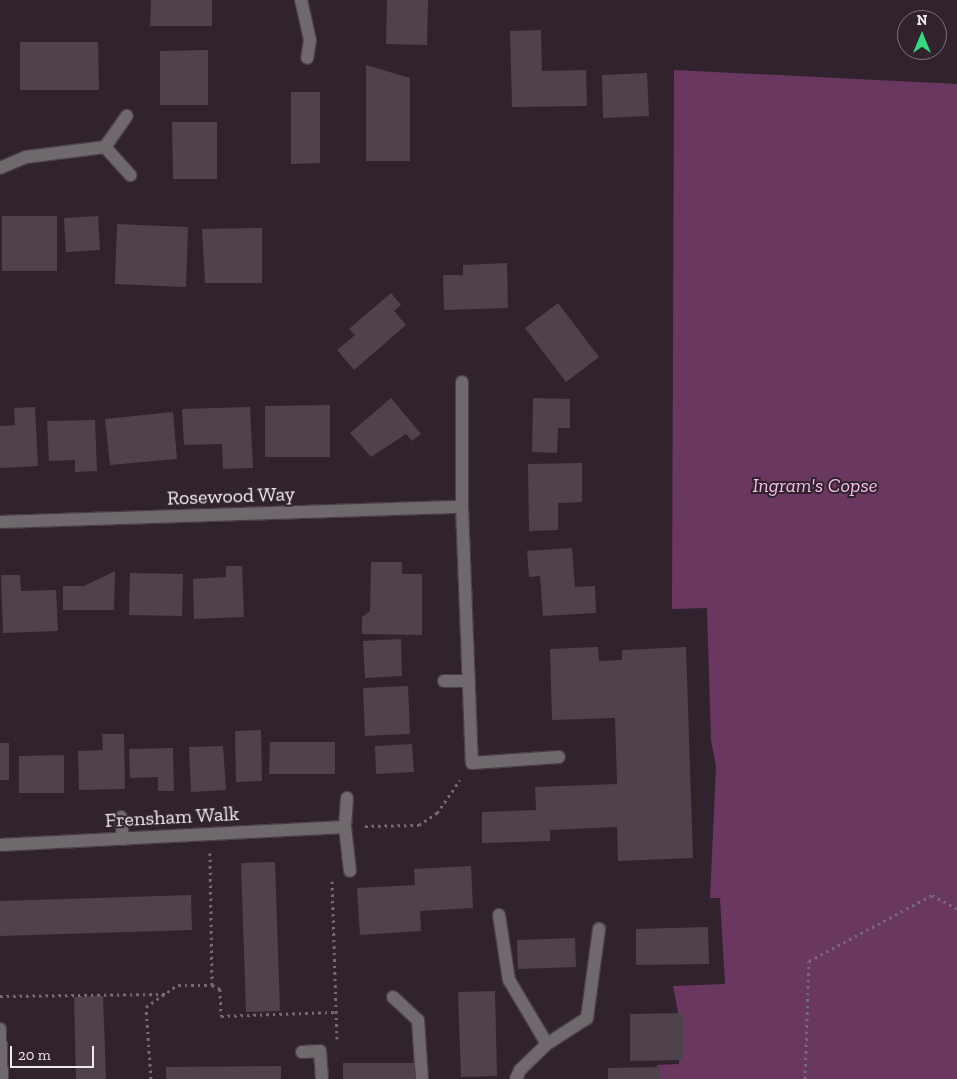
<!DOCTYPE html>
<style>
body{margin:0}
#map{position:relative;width:957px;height:1079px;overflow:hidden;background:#30232d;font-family:"Zilla Slab",serif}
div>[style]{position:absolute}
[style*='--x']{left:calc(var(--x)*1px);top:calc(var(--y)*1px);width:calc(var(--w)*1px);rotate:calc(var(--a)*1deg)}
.green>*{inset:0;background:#6a3761}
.building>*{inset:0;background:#50424d}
.path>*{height:3px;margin-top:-1.5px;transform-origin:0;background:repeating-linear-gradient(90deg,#766a73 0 2.5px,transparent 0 6.5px)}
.roads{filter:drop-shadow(1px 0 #4b3f48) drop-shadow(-1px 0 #4b3f48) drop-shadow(0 1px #4b3f48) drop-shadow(0 -1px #4b3f48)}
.minor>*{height:12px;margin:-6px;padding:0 6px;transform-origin:6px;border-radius:6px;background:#6f686d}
span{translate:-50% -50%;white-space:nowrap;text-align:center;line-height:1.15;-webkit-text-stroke:4px #30232d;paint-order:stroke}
.park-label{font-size:20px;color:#f7bfeb;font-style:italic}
.street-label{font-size:20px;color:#f1e8ef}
.north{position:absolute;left:897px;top:10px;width:50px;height:50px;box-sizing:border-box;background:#30232d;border:1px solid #7d727b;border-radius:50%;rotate:0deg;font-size:14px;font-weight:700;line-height:20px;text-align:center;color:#f1e8ef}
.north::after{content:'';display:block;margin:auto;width:18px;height:22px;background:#38d880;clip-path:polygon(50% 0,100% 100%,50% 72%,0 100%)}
.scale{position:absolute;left:10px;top:1046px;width:84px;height:22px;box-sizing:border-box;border:2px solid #f1e8ef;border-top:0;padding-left:6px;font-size:15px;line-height:18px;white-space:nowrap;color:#f1e8ef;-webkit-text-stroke:4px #30232d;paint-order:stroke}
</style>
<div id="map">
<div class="green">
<i style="clip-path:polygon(674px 70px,957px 84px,957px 1079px,658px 1079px,657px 1065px,679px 1064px,678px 1012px,673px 986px,725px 984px,720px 898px,710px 898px,716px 766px,711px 740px,707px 608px,672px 609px)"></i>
</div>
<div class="building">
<i style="clip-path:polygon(151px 0,212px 0,212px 26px,150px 26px)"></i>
<i style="clip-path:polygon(387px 0,428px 0,427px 45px,386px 44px)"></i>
<i style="clip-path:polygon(541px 30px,542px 71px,586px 70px,587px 106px,512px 107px,510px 31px)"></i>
<i style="clip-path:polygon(20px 42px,98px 42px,99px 90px,20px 90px)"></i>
<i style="clip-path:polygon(208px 50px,208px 105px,160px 105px,160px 51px)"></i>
<i style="clip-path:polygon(366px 65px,410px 78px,410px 161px,366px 161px)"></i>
<i style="clip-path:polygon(647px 73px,649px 116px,603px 118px,602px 75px)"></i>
<i style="clip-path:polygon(291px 92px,320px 92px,320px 163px,291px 164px)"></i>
<i style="clip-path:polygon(172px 122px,217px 122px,217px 179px,173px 179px)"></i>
<i style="clip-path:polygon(2px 216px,57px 216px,57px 271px,2px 271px)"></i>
<i style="clip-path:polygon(98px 216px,100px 250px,66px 252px,64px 218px)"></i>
<i style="clip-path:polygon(117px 224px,188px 227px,186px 287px,115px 284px)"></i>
<i style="clip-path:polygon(262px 228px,262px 283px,205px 283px,202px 229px)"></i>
<i style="clip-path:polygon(507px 263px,508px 308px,444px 310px,443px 275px,463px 275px,463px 265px)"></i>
<i style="clip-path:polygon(391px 293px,401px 305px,394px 311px,406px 325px,354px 370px,337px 350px,355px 335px,349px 329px)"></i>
<i style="clip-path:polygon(558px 303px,599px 357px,566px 382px,525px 328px)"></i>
<i style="clip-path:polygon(391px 398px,421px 434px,412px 441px,406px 434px,371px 457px,350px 433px)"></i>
<i style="clip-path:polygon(533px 398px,570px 399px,570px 428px,558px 428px,557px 453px,532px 452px)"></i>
<i style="clip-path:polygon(330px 405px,330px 457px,265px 457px,265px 406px)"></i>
<i style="clip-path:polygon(35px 407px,38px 466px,0 468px,0 426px,15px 425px,14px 408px)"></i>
<i style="clip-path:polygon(250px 407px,253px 468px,223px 469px,222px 444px,184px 445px,182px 409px)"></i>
<i style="clip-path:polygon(173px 412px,177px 459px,110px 465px,105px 419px)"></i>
<i style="clip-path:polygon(95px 420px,97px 471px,75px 472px,75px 460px,49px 461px,47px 421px)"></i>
<i style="clip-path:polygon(582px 463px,582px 502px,558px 503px,558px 530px,529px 531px,528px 464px)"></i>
<i style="clip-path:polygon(572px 548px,575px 587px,595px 586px,596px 613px,543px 616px,540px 576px,529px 577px,527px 551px)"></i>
<i style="clip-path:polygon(371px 562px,402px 562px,402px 574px,422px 574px,422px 635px,362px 634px,362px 617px,370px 611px)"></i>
<i style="clip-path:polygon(226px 566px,242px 566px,244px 617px,194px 619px,193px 579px,226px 577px)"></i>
<i style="clip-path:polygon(115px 571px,114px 610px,63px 610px,63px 586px,84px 586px)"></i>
<i style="clip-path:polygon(130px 573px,183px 574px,182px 616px,129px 615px)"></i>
<i style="clip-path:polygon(1px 575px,20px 575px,21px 591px,56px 590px,58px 631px,3px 633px)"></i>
<i style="clip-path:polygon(401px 639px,402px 676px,365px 678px,363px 641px)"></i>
<i style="clip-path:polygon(598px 647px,599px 661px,622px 660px,622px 650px,686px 647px,693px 858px,618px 861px,617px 827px,550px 830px,550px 841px,482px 843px,482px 812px,536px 810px,535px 787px,617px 784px,615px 718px,552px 720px,550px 649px)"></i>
<i style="clip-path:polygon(408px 686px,410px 734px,365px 736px,363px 688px)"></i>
<i style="clip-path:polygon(261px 730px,262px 781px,236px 782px,235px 731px)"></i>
<i style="clip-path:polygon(102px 734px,124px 734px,125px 789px,79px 790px,78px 751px,103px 750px)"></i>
<i style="clip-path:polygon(270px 742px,335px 742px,335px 774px,269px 774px)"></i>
<i style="clip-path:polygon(0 743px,9px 743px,9px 780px,0 780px)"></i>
<i style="clip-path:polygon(412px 744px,414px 772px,376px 774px,375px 746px)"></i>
<i style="clip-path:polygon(223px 746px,226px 790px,191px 792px,189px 747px)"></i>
<i style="clip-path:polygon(173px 748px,174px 791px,158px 791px,158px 777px,130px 778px,129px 749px)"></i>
<i style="clip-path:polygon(64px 755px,64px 793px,19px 793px,19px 756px)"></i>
<i style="clip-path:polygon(275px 862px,280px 1011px,246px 1012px,241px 863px)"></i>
<i style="clip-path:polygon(471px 866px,473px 908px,420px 911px,421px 931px,360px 935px,357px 888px,415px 885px,414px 869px)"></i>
<i style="clip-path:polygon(191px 895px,192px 930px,0 936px,0 901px)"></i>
<i style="clip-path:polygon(708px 927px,709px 964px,636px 965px,636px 929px)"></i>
<i style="clip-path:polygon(575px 938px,576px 967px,518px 969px,517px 940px)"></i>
<i style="clip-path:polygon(495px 991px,497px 1076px,461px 1077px,458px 992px)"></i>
<i style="clip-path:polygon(103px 996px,106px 1079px,76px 1079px,74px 997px)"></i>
<i style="clip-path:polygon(683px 1013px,683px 1060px,630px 1061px,630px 1014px)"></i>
<i style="clip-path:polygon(343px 1063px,416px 1063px,416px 1079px,343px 1079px)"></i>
<i style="clip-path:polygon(281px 1066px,281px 1079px,166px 1079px,166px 1067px)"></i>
<i style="clip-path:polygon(660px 1067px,661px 1079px,608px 1079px,608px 1068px)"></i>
</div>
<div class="path">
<i style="--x:365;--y:826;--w:54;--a:-1.1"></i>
<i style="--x:419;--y:825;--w:22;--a:-34"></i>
<i style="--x:437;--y:813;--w:40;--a:-55.1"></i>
<i style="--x:332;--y:881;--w:158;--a:88.2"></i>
<i style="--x:212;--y:985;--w:9;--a:27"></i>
<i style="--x:220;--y:989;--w:27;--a:88"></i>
<i style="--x:221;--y:1016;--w:115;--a:-2"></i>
<i style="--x:0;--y:996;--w:165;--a:-0.7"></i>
<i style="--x:151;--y:1079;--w:72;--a:-94"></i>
<i style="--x:146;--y:1007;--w:39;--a:-35"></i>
<i style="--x:178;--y:985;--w:34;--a:0"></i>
<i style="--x:212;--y:985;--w:132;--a:-90.9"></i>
<i style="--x:805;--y:1079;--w:118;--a:-88.1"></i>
<i style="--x:809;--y:961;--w:140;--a:-28.2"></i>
<i style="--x:932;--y:895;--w:29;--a:29"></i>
</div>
<div class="roads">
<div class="minor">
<i style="--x:301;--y:0;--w:41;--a:77.3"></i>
<i style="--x:310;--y:40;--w:18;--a:99"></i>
<i style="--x:105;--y:147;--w:38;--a:48"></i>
<i style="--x:0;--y:168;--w:28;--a:-23"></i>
<i style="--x:26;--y:157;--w:80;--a:-7.2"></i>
<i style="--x:105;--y:147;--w:38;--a:-55"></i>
<i style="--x:462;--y:382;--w:125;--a:90"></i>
<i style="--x:462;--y:507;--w:256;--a:87.8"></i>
<i style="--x:472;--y:763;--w:87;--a:-3.9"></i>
<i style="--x:0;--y:522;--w:462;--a:-1.9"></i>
<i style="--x:444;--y:681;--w:25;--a:0"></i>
<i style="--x:347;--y:798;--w:29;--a:94"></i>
<i style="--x:345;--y:827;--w:44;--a:83.5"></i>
<i style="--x:121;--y:817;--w:22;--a:85"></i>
<i style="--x:0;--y:845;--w:345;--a:-3"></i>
<i style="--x:499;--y:915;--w:66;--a:81.3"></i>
<i style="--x:509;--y:980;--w:74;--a:59.3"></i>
<i style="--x:393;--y:997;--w:34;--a:43"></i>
<i style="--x:418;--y:1020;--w:59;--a:86.1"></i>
<i style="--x:0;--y:1029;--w:50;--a:87.7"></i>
<i style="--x:302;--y:1052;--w:18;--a:-3"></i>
<i style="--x:320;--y:1051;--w:28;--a:86"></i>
<i style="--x:516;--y:1079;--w:10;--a:-66"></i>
<i style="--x:520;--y:1070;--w:37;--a:-44"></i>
<i style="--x:547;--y:1044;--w:48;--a:-33"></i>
<i style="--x:587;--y:1018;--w:90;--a:-82.3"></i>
</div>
</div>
<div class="park-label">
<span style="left:815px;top:485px">Ingram's Copse</span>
</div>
<div class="street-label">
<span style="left:231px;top:496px;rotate:-2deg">Rosewood Way</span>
<span style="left:172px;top:817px;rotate:-3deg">Frensham Walk</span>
</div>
<div class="north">N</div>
<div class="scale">20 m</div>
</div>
